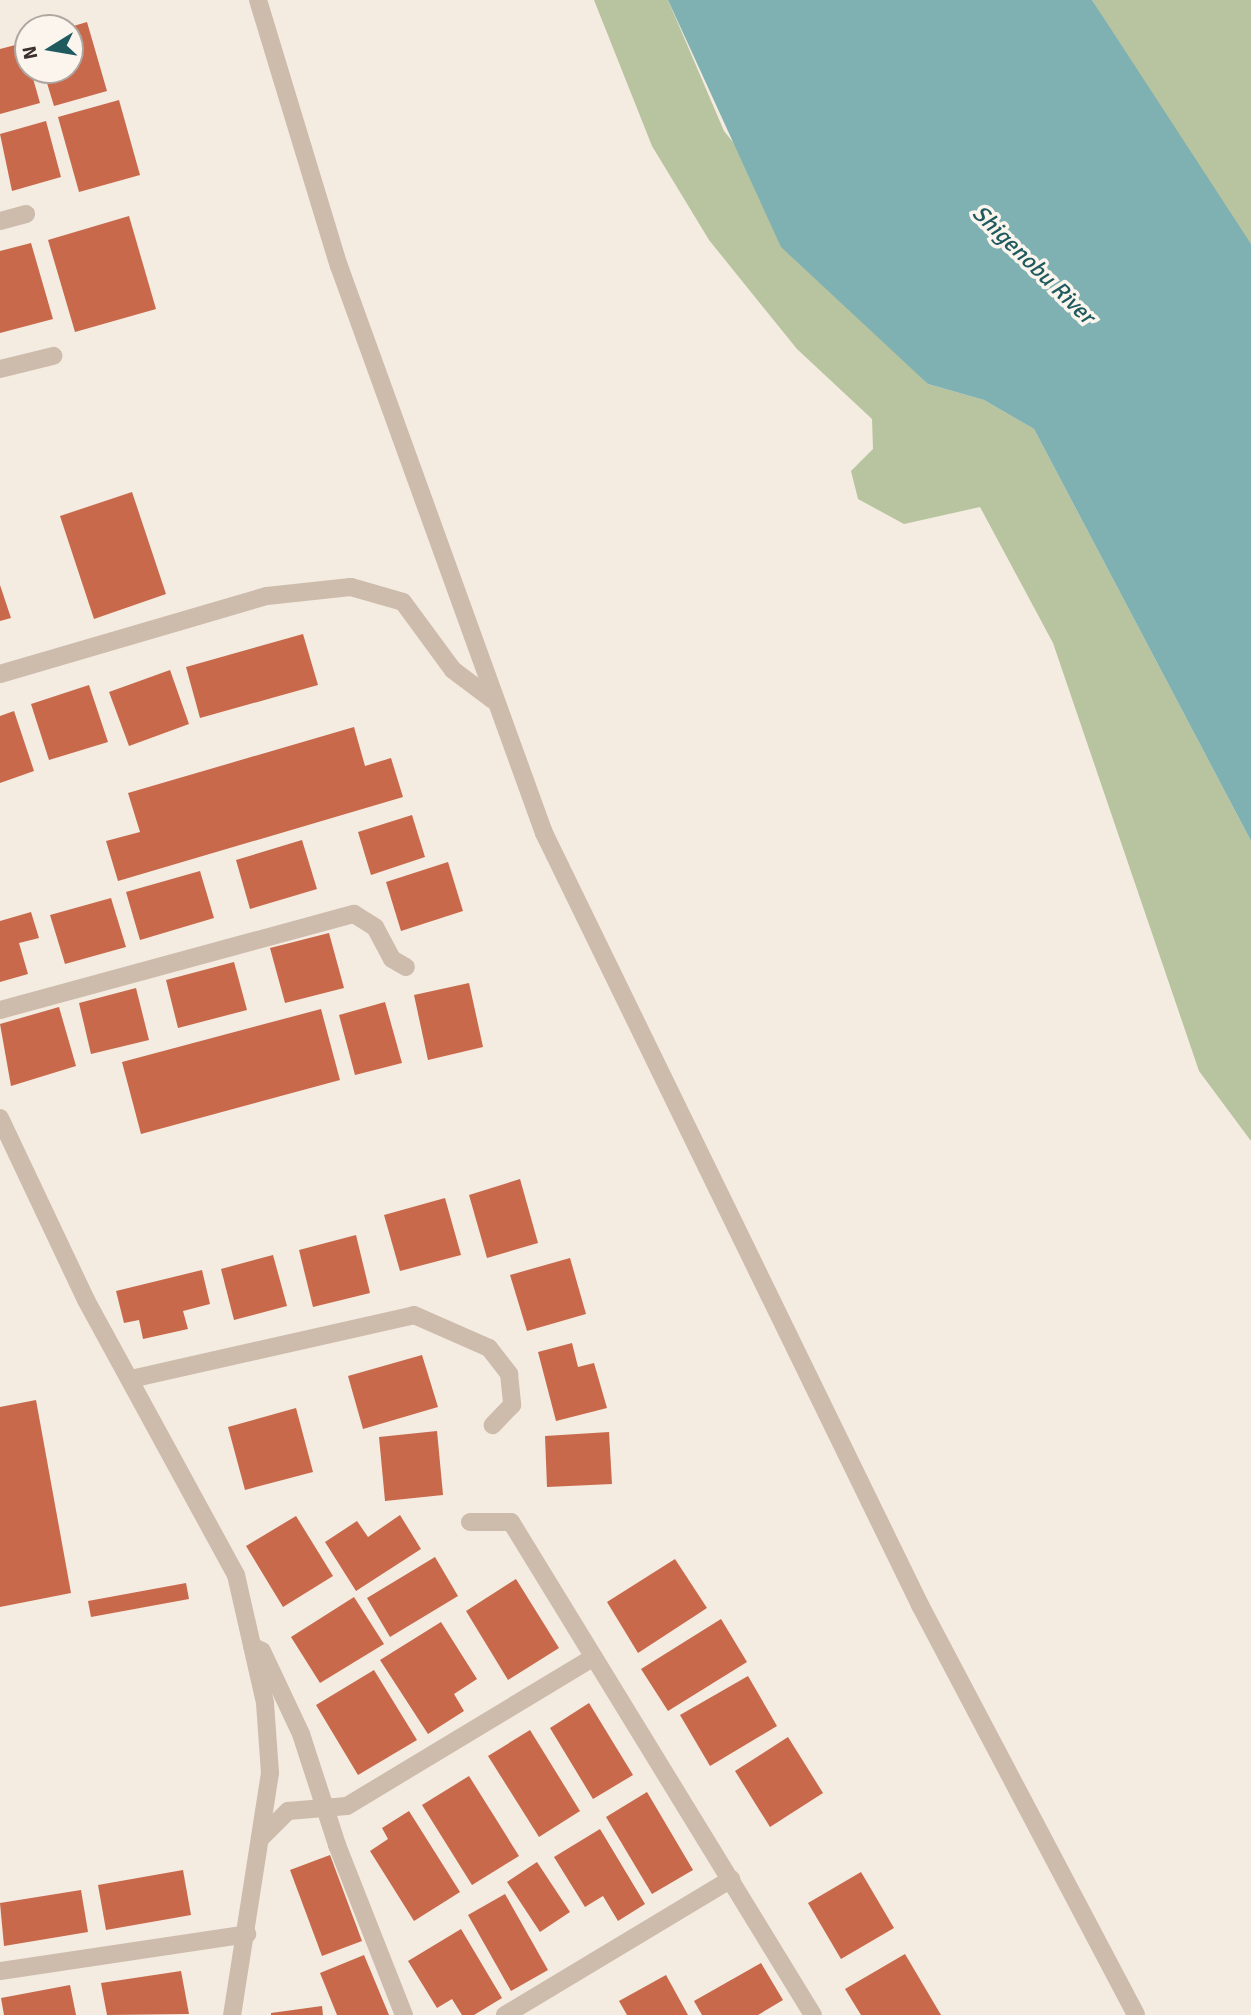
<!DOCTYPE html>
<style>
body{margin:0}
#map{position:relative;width:1251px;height:2015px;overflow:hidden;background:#f4ebe1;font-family:Signika,sans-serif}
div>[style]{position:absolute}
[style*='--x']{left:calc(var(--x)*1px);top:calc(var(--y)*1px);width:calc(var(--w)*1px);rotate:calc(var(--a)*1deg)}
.green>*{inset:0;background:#b8c4a0}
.water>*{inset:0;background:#7fb0b2}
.building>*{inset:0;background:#c8694b}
.lane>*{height:18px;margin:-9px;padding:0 9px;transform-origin:9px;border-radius:9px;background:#cdbbac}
.street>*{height:18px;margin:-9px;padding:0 9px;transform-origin:9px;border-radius:9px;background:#cdbbac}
span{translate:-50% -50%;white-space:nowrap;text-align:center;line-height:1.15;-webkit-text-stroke:7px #fbf5ee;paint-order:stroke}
.water-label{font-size:23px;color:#1f5a5e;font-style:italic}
.north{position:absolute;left:14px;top:14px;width:70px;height:70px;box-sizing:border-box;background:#fbf5ee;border:2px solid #aea6a0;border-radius:50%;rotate:259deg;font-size:19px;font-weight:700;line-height:28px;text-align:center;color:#3b302b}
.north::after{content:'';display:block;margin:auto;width:24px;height:32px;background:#1f5a5e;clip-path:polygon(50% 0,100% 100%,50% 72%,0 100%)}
</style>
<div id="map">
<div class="green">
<i style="clip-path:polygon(594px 0,668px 0,724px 131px,928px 384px,984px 400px,1034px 429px,1251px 841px,1251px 1141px,1199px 1071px,1053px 643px,980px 507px,904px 524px,858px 499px,851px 471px,873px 449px,872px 419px,797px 349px,709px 240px,652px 146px)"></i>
<i style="clip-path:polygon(1092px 0,1251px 0,1251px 244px,1222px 208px)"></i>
</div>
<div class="water">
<i style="clip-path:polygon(668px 0,1092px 0,1251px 244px,1251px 841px,1034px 429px,984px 400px,928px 384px,781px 247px)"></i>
</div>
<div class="building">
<i style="clip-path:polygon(87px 22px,107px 91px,54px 106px,43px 70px,70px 70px,70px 27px)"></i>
<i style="clip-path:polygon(23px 43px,40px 103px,0 114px,0 49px)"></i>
<i style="clip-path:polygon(119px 100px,140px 175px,79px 192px,58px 117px)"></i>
<i style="clip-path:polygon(46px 121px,61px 177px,12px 191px,0 134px)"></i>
<i style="clip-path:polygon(129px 216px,156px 309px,75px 332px,48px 240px)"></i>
<i style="clip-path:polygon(31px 243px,53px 319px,0 333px,0 251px)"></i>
<i style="clip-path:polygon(132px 492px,166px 594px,94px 619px,60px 516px)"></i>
<i style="clip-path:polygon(0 585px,11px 618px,0 621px)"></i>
<i style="clip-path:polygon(303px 634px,318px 685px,200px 718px,186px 667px)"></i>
<i style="clip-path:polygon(170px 670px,189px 724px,129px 746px,109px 692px)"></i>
<i style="clip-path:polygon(89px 685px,108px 742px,49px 760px,31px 704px)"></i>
<i style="clip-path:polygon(14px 711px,34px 771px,0 783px,0 716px)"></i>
<i style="clip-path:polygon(354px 727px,365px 766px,391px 758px,403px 797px,118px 881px,106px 841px,140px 832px,128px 793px)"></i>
<i style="clip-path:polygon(412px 815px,425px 857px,371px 875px,358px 832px)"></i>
<i style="clip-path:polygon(302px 840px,317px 889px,250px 909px,236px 860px)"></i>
<i style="clip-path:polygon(448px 862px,463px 911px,401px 931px,386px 882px)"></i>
<i style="clip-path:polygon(200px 871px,214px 918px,140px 940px,126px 892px)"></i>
<i style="clip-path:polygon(111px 898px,126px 947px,65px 964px,50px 915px)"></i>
<i style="clip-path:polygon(31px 912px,39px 938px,19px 943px,28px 974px,0 982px,0 921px)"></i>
<i style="clip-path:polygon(329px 933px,344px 988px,285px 1003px,270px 948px)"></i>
<i style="clip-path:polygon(234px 962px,247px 1010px,178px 1028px,166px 980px)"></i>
<i style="clip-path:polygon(469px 983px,483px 1047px,428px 1060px,414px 995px)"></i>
<i style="clip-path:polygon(136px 988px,149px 1040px,91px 1054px,79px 1003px)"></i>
<i style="clip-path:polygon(385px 1002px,402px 1063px,355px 1075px,339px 1015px)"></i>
<i style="clip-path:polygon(59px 1007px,76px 1066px,11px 1086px,0 1024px)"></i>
<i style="clip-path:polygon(321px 1009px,340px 1080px,141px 1134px,122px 1062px)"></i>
<i style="clip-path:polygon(520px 1179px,538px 1243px,487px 1258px,469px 1195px)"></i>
<i style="clip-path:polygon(445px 1198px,461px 1255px,400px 1271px,384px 1215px)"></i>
<i style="clip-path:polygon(356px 1235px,370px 1293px,313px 1307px,299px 1250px)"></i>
<i style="clip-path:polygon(273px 1255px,287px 1306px,234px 1320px,221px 1269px)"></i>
<i style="clip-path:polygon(570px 1258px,586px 1314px,527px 1331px,510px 1275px)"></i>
<i style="clip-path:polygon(202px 1270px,210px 1304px,183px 1311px,188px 1329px,143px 1339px,139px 1320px,124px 1323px,116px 1291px)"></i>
<i style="clip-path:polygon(572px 1343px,578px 1367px,594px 1363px,607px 1408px,556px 1421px,538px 1352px)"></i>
<i style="clip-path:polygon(422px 1355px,438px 1407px,363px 1429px,348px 1376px)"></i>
<i style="clip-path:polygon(36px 1400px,71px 1593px,0 1607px,0 1407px)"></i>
<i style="clip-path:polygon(296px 1408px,313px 1472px,245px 1490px,228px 1427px)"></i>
<i style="clip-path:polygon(437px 1431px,443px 1495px,385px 1501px,379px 1437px)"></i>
<i style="clip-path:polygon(609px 1432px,612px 1484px,547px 1487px,545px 1436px)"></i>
<i style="clip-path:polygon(400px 1515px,421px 1549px,356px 1591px,325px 1542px,357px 1521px,368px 1537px)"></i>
<i style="clip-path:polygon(296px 1516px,333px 1576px,283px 1607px,246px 1546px)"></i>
<i style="clip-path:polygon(435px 1557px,458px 1596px,390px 1637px,367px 1598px)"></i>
<i style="clip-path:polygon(675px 1559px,707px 1608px,638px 1653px,607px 1602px)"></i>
<i style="clip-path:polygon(516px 1579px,559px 1648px,508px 1680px,466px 1611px)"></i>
<i style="clip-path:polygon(186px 1583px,189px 1599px,91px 1617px,88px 1601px)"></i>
<i style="clip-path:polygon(354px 1597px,384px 1644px,320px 1683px,291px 1637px)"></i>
<i style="clip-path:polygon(721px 1619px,747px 1662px,668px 1711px,641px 1669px)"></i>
<i style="clip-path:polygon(441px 1622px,477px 1679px,454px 1694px,464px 1711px,428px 1734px,380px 1660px)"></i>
<i style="clip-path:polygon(374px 1670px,417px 1740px,358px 1775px,316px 1705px)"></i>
<i style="clip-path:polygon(748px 1676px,777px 1726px,710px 1766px,680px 1715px)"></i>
<i style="clip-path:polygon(589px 1703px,633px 1775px,593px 1799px,550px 1728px)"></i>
<i style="clip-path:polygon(530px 1730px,580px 1811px,539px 1837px,488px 1756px)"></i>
<i style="clip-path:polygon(788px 1737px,823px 1793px,770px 1827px,735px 1771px)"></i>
<i style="clip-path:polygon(469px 1776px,519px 1856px,472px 1885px,422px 1805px)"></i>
<i style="clip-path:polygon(647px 1792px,693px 1870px,652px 1894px,606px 1817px)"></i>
<i style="clip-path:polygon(409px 1811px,460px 1892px,414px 1921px,370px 1851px,388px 1839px,382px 1828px)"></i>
<i style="clip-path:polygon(600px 1829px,645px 1904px,618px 1921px,603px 1896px,585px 1907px,554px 1857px)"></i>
<i style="clip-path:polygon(330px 1855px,362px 1941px,322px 1956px,290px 1870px)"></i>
<i style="clip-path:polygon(537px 1862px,570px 1912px,540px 1932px,507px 1882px)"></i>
<i style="clip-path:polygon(183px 1870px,191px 1915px,106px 1930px,98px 1885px)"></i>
<i style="clip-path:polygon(861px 1872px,894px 1928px,841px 1959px,808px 1903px)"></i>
<i style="clip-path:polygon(81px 1890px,88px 1932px,4px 1946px,0 1903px)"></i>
<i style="clip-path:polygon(505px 1894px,548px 1970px,511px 1991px,468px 1915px)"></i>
<i style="clip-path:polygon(461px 1929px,502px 1998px,474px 2015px,462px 2015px,452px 1999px,437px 2008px,408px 1961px)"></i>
<i style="clip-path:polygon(905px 1954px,941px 2015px,861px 2015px,845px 1989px)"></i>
<i style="clip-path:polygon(364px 1955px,389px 2015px,337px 2015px,320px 1973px)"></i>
<i style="clip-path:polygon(761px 1963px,783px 2000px,758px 2015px,702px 2015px,694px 2001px)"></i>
<i style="clip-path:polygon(181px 1971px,189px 2014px,107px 2015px,101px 1983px)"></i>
<i style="clip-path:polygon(666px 1975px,688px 2015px,627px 2015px,619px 2001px)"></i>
<i style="clip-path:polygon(70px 1985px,76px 2015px,4px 2015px,1px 1998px)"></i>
<i style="clip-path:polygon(322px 2006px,323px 2015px,271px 2015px,271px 2013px)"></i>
</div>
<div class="lane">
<i style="--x:0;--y:221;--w:27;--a:-15"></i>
<i style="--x:0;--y:1010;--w:367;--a:-15.2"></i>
<i style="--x:354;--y:914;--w:25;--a:32"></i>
<i style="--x:375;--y:927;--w:36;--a:62"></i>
<i style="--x:392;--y:959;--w:16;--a:30"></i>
<i style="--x:131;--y:1379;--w:290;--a:-12.7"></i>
<i style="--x:414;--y:1315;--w:82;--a:23.7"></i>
<i style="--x:489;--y:1348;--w:33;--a:52"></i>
<i style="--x:509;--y:1374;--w:31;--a:84"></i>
<i style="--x:512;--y:1405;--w:28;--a:134"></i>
<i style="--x:0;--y:1971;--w:250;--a:-8.5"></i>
</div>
<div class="street">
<i style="--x:258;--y:0;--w:278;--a:73.1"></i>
<i style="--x:339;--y:266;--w:603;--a:70.12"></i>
<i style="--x:544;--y:833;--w:859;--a:64.03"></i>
<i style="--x:920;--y:1605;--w:463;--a:62.2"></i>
<i style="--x:0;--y:369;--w:55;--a:-13.8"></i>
<i style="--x:0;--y:674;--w:278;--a:-16.3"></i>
<i style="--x:267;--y:596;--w:84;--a:-6.1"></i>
<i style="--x:351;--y:587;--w:54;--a:16.1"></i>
<i style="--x:403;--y:602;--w:84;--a:53.7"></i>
<i style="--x:453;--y:670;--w:50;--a:36.9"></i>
<i style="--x:0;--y:1118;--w:201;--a:64.7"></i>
<i style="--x:86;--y:1300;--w:313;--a:61.4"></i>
<i style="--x:236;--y:1575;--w:131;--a:77.2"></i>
<i style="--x:265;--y:1703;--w:70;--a:85.9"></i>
<i style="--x:270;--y:1773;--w:245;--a:98.9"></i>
<i style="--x:470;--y:1522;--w:41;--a:0"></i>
<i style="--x:511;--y:1522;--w:578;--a:58.51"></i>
<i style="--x:252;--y:1646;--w:11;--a:27"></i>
<i style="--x:262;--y:1651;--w:92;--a:64.8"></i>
<i style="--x:301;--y:1734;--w:117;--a:72"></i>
<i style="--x:337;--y:1845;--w:183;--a:68.5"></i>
<i style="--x:262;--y:1837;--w:37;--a:-45"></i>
<i style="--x:288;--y:1811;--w:59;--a:-4.8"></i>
<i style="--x:347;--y:1806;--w:288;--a:-31.1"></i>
<i style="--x:505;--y:2015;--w:264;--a:-31"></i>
</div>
<div class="water-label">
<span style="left:1033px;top:265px;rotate:44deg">Shigenobu River</span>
</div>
<div class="north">N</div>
</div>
